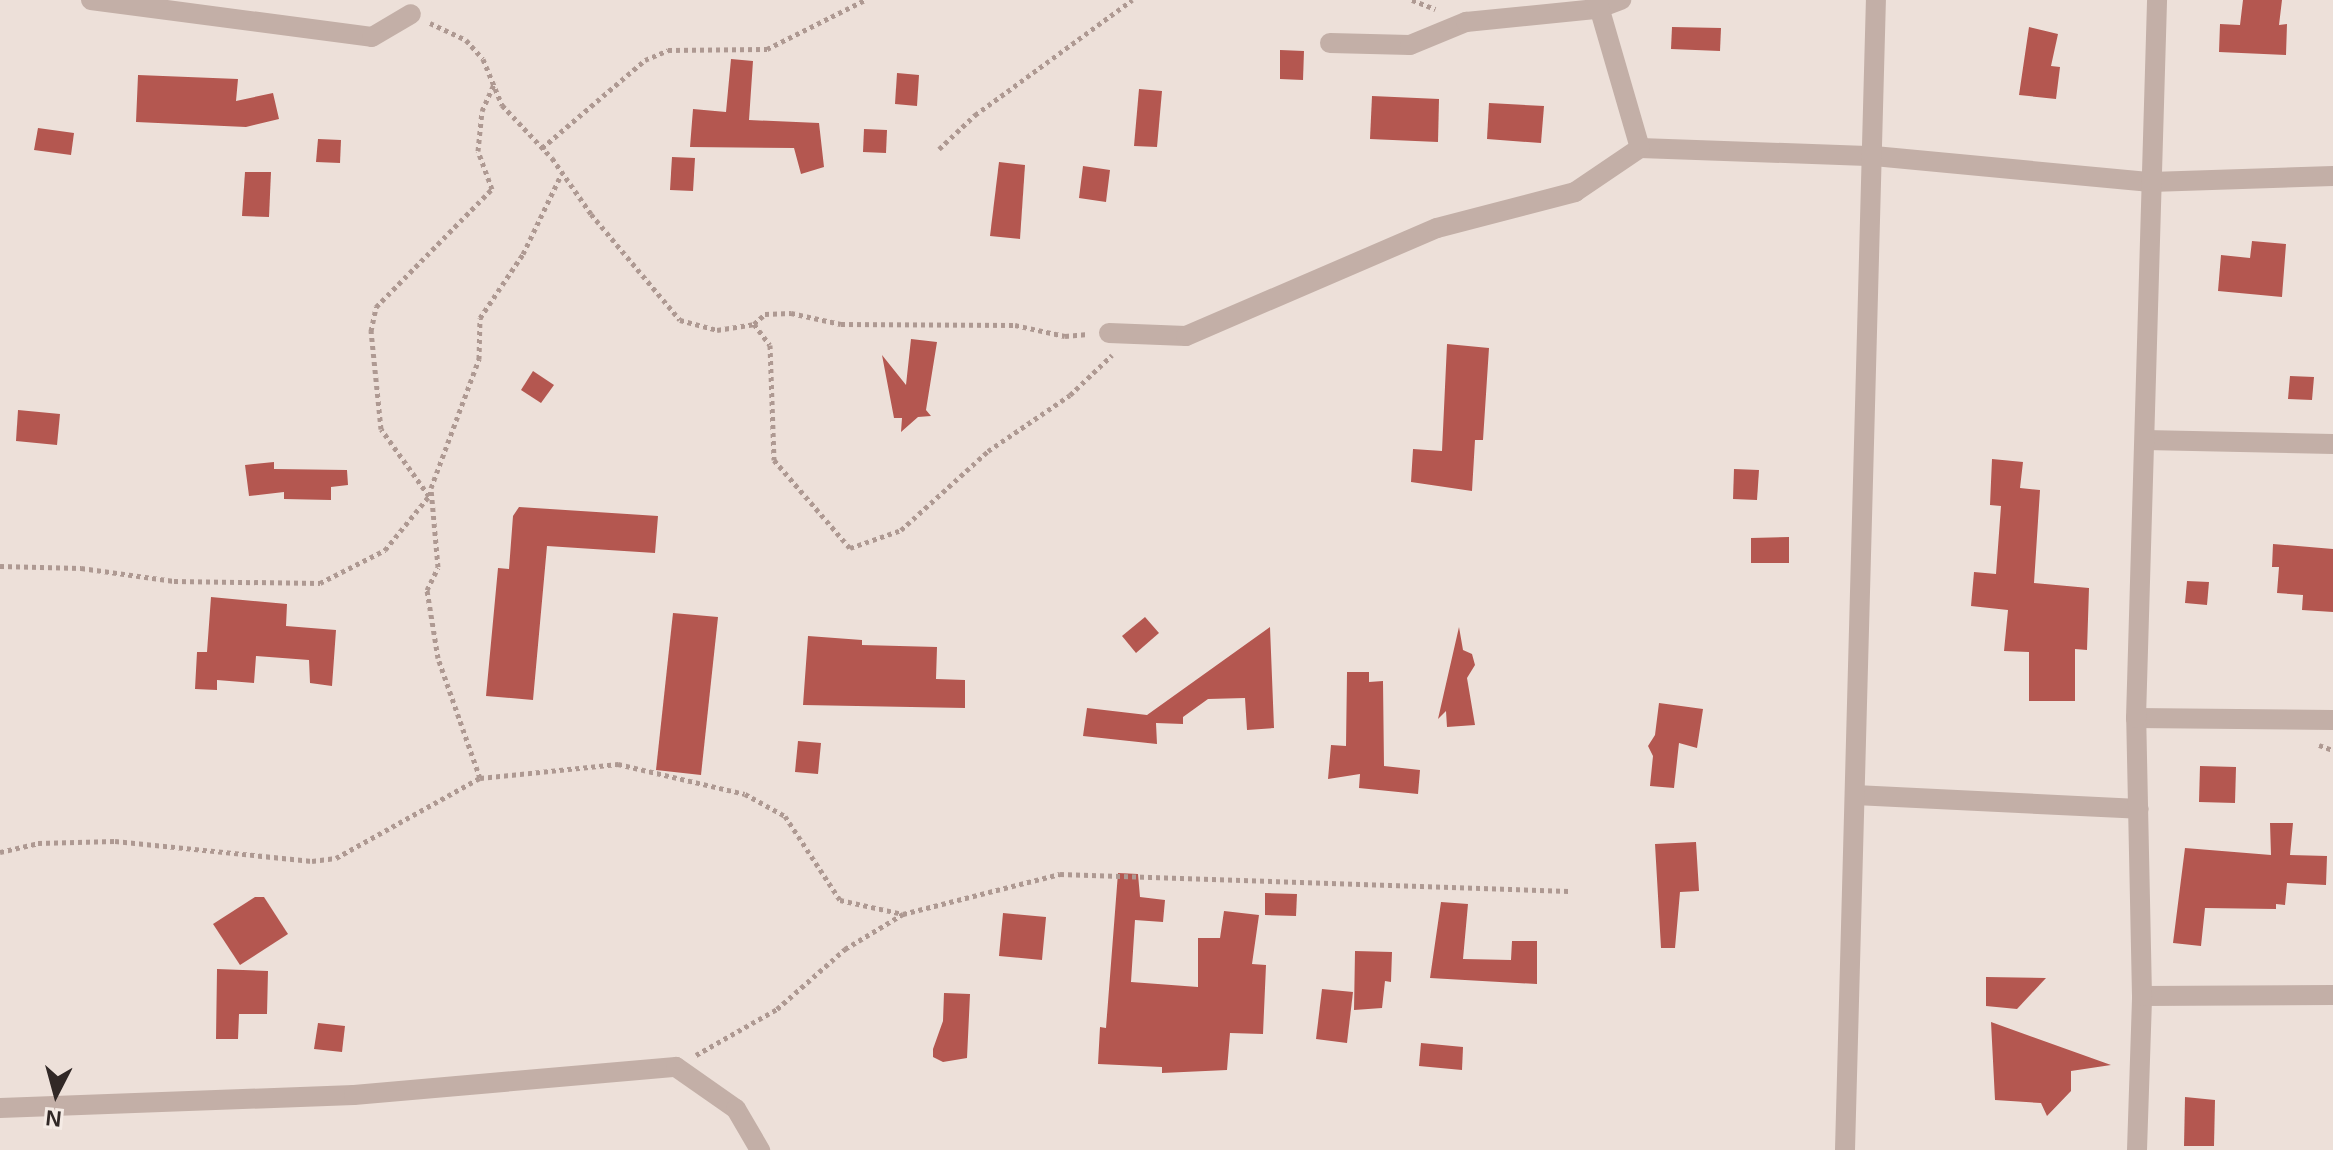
<!DOCTYPE html>
<style>
body{margin:0}
#map{position:relative;width:2333px;height:1150px;overflow:hidden;background:#ede0d9;font-family:Arial,sans-serif}
div>[style]{position:absolute}
[style*='--x']{left:calc(var(--x)*1px);top:calc(var(--y)*1px);width:calc(var(--w)*1px);rotate:calc(var(--a)*1deg)}
.building>*{inset:0;background:#b45750}
.path>*{height:5px;margin-top:-2.5px;transform-origin:0;background:repeating-linear-gradient(90deg,#ae9992 0 4px,transparent 0 8px)}
.minor>*{height:20px;margin:-10px;padding:0 10px;transform-origin:10px;border-radius:10px;background:#c3afa7}
.tertiary>*{height:20px;margin:-10px;padding:0 10px;transform-origin:10px;border-radius:10px;background:#c3afa7}
span{translate:-50% -50%;white-space:nowrap;text-align:center;line-height:1.15;-webkit-text-stroke:6px #f5ebe5;paint-order:stroke}
.north{position:absolute;left:16px;top:1054px;width:80px;height:80px;-webkit-text-stroke:6px #f5ebe5;paint-order:stroke;rotate:186deg;font-size:22px;font-weight:700;line-height:32px;text-align:center;color:#312826}
.north::after{content:'';display:block;margin:auto;width:28px;height:36px;background:#312826;clip-path:polygon(50% 0,100% 100%,50% 72%,0 100%)}
</style>
<div id="map">
<div class="building">
<i style="clip-path:polygon(2243px 0,2282px 0,2279px 25px,2287px 24px,2286px 55px,2219px 52px,2220px 24px,2240px 25px)"></i>
<i style="clip-path:polygon(1672px 27px,1721px 28px,1720px 51px,1671px 49px)"></i>
<i style="clip-path:polygon(2029px 27px,2058px 34px,2051px 66px,2060px 67px,2056px 99px,2019px 95px)"></i>
<i style="clip-path:polygon(1280px 50px,1304px 51px,1303px 80px,1280px 79px)"></i>
<i style="clip-path:polygon(731px 59px,753px 61px,749px 120px,819px 123px,824px 167px,801px 174px,794px 148px,690px 147px,693px 109px,726px 112px)"></i>
<i style="clip-path:polygon(897px 73px,919px 75px,917px 106px,895px 104px)"></i>
<i style="clip-path:polygon(138px 75px,238px 79px,236px 101px,273px 93px,279px 119px,246px 127px,136px 122px)"></i>
<i style="clip-path:polygon(1139px 89px,1162px 91px,1157px 147px,1134px 146px)"></i>
<i style="clip-path:polygon(1372px 96px,1439px 99px,1438px 142px,1370px 139px)"></i>
<i style="clip-path:polygon(1489px 103px,1544px 106px,1541px 143px,1487px 139px)"></i>
<i style="clip-path:polygon(38px 128px,74px 133px,71px 155px,34px 150px)"></i>
<i style="clip-path:polygon(864px 129px,887px 130px,886px 153px,863px 152px)"></i>
<i style="clip-path:polygon(318px 139px,341px 140px,340px 163px,316px 162px)"></i>
<i style="clip-path:polygon(672px 157px,695px 158px,693px 191px,670px 190px)"></i>
<i style="clip-path:polygon(999px 162px,1025px 165px,1020px 239px,990px 236px)"></i>
<i style="clip-path:polygon(1083px 166px,1110px 170px,1106px 202px,1079px 198px)"></i>
<i style="clip-path:polygon(245px 172px,271px 172px,269px 217px,242px 216px)"></i>
<i style="clip-path:polygon(2252px 241px,2286px 244px,2282px 297px,2218px 291px,2221px 255px,2250px 258px)"></i>
<i style="clip-path:polygon(911px 339px,937px 342px,926px 410px,931px 416px,918px 417px,901px 432px,902px 418px,894px 418px,882px 355px,906px 385px)"></i>
<i style="clip-path:polygon(1447px 344px,1489px 348px,1483px 440px,1475px 440px,1472px 491px,1411px 482px,1413px 449px,1442px 451px)"></i>
<i style="clip-path:polygon(533px 371px,554px 385px,541px 403px,521px 390px)"></i>
<i style="clip-path:polygon(2290px 376px,2314px 377px,2312px 400px,2288px 399px)"></i>
<i style="clip-path:polygon(18px 410px,60px 414px,57px 445px,16px 441px)"></i>
<i style="clip-path:polygon(1992px 459px,2023px 462px,2020px 488px,2040px 490px,2034px 583px,2089px 588px,2087px 650px,2075px 649px,2075px 701px,2029px 701px,2029px 652px,2004px 651px,2008px 610px,1971px 606px,1974px 572px,1996px 574px,2001px 506px,1990px 505px)"></i>
<i style="clip-path:polygon(274px 462px,274px 469px,347px 470px,348px 485px,331px 487px,331px 500px,284px 499px,284px 492px,249px 496px,245px 465px)"></i>
<i style="clip-path:polygon(1734px 469px,1759px 470px,1757px 500px,1733px 499px)"></i>
<i style="clip-path:polygon(519px 507px,658px 516px,655px 553px,547px 546px,533px 700px,486px 696px,498px 568px,509px 569px,513px 516px)"></i>
<i style="clip-path:polygon(1789px 537px,1789px 563px,1751px 563px,1751px 538px)"></i>
<i style="clip-path:polygon(2273px 544px,2333px 549px,2333px 612px,2302px 610px,2303px 595px,2277px 593px,2279px 567px,2272px 567px)"></i>
<i style="clip-path:polygon(2187px 581px,2209px 582px,2207px 605px,2185px 603px)"></i>
<i style="clip-path:polygon(211px 597px,287px 604px,286px 626px,336px 630px,332px 686px,310px 683px,309px 660px,256px 656px,254px 683px,217px 680px,217px 690px,195px 689px,197px 652px,207px 652px)"></i>
<i style="clip-path:polygon(673px 613px,718px 617px,701px 775px,656px 770px)"></i>
<i style="clip-path:polygon(1145px 617px,1159px 633px,1136px 653px,1122px 636px)"></i>
<i style="clip-path:polygon(1270px 627px,1274px 728px,1247px 730px,1245px 698px,1208px 699px,1183px 717px,1183px 724px,1156px 723px,1157px 744px,1083px 736px,1087px 708px,1147px 715px)"></i>
<i style="clip-path:polygon(1459px 627px,1463px 650px,1472px 654px,1475px 665px,1467px 678px,1475px 725px,1447px 727px,1446px 711px,1438px 719px)"></i>
<i style="clip-path:polygon(808px 636px,862px 640px,862px 645px,937px 647px,936px 679px,965px 680px,965px 708px,803px 705px)"></i>
<i style="clip-path:polygon(1347px 672px,1369px 672px,1369px 682px,1383px 681px,1384px 766px,1420px 770px,1418px 794px,1359px 788px,1360px 774px,1328px 779px,1331px 745px,1346px 746px)"></i>
<i style="clip-path:polygon(1659px 703px,1703px 709px,1697px 748px,1679px 743px,1674px 788px,1650px 786px,1653px 756px,1648px 746px,1655px 735px)"></i>
<i style="clip-path:polygon(798px 741px,821px 743px,818px 774px,795px 772px)"></i>
<i style="clip-path:polygon(2200px 766px,2236px 767px,2235px 803px,2199px 802px)"></i>
<i style="clip-path:polygon(2270px 823px,2293px 823px,2290px 855px,2327px 856px,2326px 885px,2287px 883px,2285px 905px,2276px 904px,2276px 909px,2205px 908px,2201px 946px,2173px 943px,2185px 848px,2271px 855px)"></i>
<i style="clip-path:polygon(1696px 842px,1699px 891px,1680px 892px,1675px 948px,1661px 948px,1655px 844px)"></i>
<i style="clip-path:polygon(1118px 873px,1138px 874px,1140px 897px,1165px 900px,1163px 922px,1135px 920px,1131px 982px,1198px 987px,1198px 938px,1220px 938px,1224px 911px,1259px 915px,1252px 964px,1266px 965px,1263px 1034px,1230px 1033px,1227px 1070px,1162px 1073px,1162px 1067px,1098px 1064px,1100px 1027px,1106px 1028px)"></i>
<i style="clip-path:polygon(1265px 893px,1297px 894px,1296px 916px,1265px 915px)"></i>
<i style="clip-path:polygon(255px 897px,264px 897px,288px 934px,240px 965px,213px 924px)"></i>
<i style="clip-path:polygon(1441px 902px,1468px 904px,1463px 959px,1511px 960px,1512px 941px,1537px 941px,1537px 984px,1430px 978px)"></i>
<i style="clip-path:polygon(1003px 913px,1046px 917px,1042px 960px,999px 956px)"></i>
<i style="clip-path:polygon(1355px 951px,1392px 952px,1391px 982px,1385px 981px,1382px 1008px,1354px 1010px)"></i>
<i style="clip-path:polygon(217px 969px,268px 971px,267px 1014px,239px 1014px,238px 1039px,216px 1039px)"></i>
<i style="clip-path:polygon(1986px 977px,2046px 978px,2017px 1009px,1986px 1006px)"></i>
<i style="clip-path:polygon(1322px 989px,1353px 992px,1347px 1043px,1316px 1039px)"></i>
<i style="clip-path:polygon(944px 993px,970px 994px,967px 1058px,943px 1062px,933px 1057px,933px 1049px,943px 1021px)"></i>
<i style="clip-path:polygon(1991px 1022px,2111px 1065px,2071px 1071px,2071px 1091px,2047px 1116px,2041px 1103px,1995px 1100px)"></i>
<i style="clip-path:polygon(318px 1023px,345px 1026px,342px 1052px,314px 1049px)"></i>
<i style="clip-path:polygon(1421px 1043px,1463px 1047px,1462px 1070px,1419px 1066px)"></i>
<i style="clip-path:polygon(2185px 1097px,2215px 1100px,2214px 1146px,2184px 1146px)"></i>
</div>
<div class="path">
<i style="--x:1412;--y:0;--w:25;--a:21"></i>
<i style="--x:430;--y:23;--w:40;--a:25"></i>
<i style="--x:466;--y:40;--w:25;--a:48"></i>
<i style="--x:483;--y:59;--w:50;--a:67.6"></i>
<i style="--x:502;--y:105;--w:73;--a:46.7"></i>
<i style="--x:552;--y:158;--w:68;--a:55.1"></i>
<i style="--x:591;--y:214;--w:138;--a:50"></i>
<i style="--x:680;--y:320;--w:38;--a:15"></i>
<i style="--x:717;--y:330;--w:37;--a:-9"></i>
<i style="--x:754;--y:324;--w:15;--a:-42"></i>
<i style="--x:765;--y:314;--w:26;--a:-2"></i>
<i style="--x:791;--y:313;--w:51;--a:12.4"></i>
<i style="--x:841;--y:324;--w:174;--a:0.3"></i>
<i style="--x:1015;--y:325;--w:51;--a:12.4"></i>
<i style="--x:1065;--y:336;--w:23;--a:-5"></i>
<i style="--x:542;--y:148;--w:135;--a:-40.5"></i>
<i style="--x:645;--y:60;--w:25;--a:-23"></i>
<i style="--x:668;--y:50;--w:99;--a:-0.6"></i>
<i style="--x:767;--y:49;--w:110;--a:-26.6"></i>
<i style="--x:939;--y:149;--w:50;--a:-43.4"></i>
<i style="--x:975;--y:115;--w:195;--a:-36.2"></i>
<i style="--x:754;--y:324;--w:26;--a:53"></i>
<i style="--x:770;--y:345;--w:115;--a:88"></i>
<i style="--x:774;--y:460;--w:116;--a:49.2"></i>
<i style="--x:850;--y:548;--w:54;--a:-19.4"></i>
<i style="--x:901;--y:530;--w:118;--a:-42.2"></i>
<i style="--x:988;--y:451;--w:99;--a:-34.3"></i>
<i style="--x:1070;--y:395;--w:58;--a:-43.6"></i>
<i style="--x:0;--y:566;--w:81;--a:1.4"></i>
<i style="--x:81;--y:568;--w:94;--a:8"></i>
<i style="--x:174;--y:581;--w:146;--a:0.8"></i>
<i style="--x:320;--y:583;--w:73;--a:-26.9"></i>
<i style="--x:385;--y:550;--w:70;--a:-50.8"></i>
<i style="--x:429;--y:496;--w:82;--a:-125.6"></i>
<i style="--x:381;--y:429;--w:99;--a:-95.8"></i>
<i style="--x:371;--y:331;--w:25;--a:-78"></i>
<i style="--x:376;--y:307;--w:165;--a:-45.5"></i>
<i style="--x:492;--y:189;--w:40;--a:-110.2"></i>
<i style="--x:478;--y:151;--w:40;--a:-84.3"></i>
<i style="--x:482;--y:111;--w:32;--a:-66"></i>
<i style="--x:2319;--y:745;--w:15;--a:20"></i>
<i style="--x:480;--y:778;--w:127;--a:-109.3"></i>
<i style="--x:438;--y:658;--w:69;--a:-99.2"></i>
<i style="--x:427;--y:590;--w:25;--a:-64"></i>
<i style="--x:438;--y:567;--w:79;--a:-95.1"></i>
<i style="--x:431;--y:488;--w:138;--a:-69.6"></i>
<i style="--x:479;--y:359;--w:41;--a:-88.6"></i>
<i style="--x:480;--y:318;--w:77;--a:-56.1"></i>
<i style="--x:523;--y:254;--w:88;--a:-64.3"></i>
<i style="--x:0;--y:852;--w:39;--a:-13"></i>
<i style="--x:38;--y:843;--w:77;--a:-1.5"></i>
<i style="--x:115;--y:841;--w:198;--a:5.8"></i>
<i style="--x:312;--y:861;--w:24;--a:-7"></i>
<i style="--x:336;--y:858;--w:165;--a:-29.1"></i>
<i style="--x:480;--y:778;--w:139;--a:-5.8"></i>
<i style="--x:618;--y:764;--w:130;--a:13.3"></i>
<i style="--x:745;--y:794;--w:46;--a:28.8"></i>
<i style="--x:785;--y:816;--w:100;--a:56.8"></i>
<i style="--x:840;--y:900;--w:65;--a:12.5"></i>
<i style="--x:696;--y:1055;--w:93;--a:-29.6"></i>
<i style="--x:777;--y:1009;--w:91;--a:-41.4"></i>
<i style="--x:845;--y:949;--w:68;--a:-31.1"></i>
<i style="--x:903;--y:914;--w:162;--a:-14.3"></i>
<i style="--x:1060;--y:874;--w:509;--a:1.91"></i>
</div>
<div class="minor">
<i style="--x:91;--y:0;--w:283;--a:7.5"></i>
<i style="--x:372;--y:37;--w:45;--a:-30.5"></i>
<i style="--x:1330;--y:43;--w:80;--a:1.4"></i>
<i style="--x:1410;--y:45;--w:61;--a:-22.3"></i>
<i style="--x:1466;--y:22;--w:132;--a:-5.7"></i>
<i style="--x:1597;--y:9;--w:26;--a:-21"></i>
<i style="--x:1640;--y:148;--w:234;--a:2"></i>
<i style="--x:1874;--y:156;--w:278;--a:5.4"></i>
<i style="--x:2151;--y:182;--w:182;--a:-1.9"></i>
<i style="--x:1109;--y:333;--w:77;--a:2.2"></i>
<i style="--x:1186;--y:336;--w:273;--a:-23.3"></i>
<i style="--x:1437;--y:228;--w:143;--a:-14.6"></i>
<i style="--x:1575;--y:192;--w:78;--a:-34.1"></i>
<i style="--x:1640;--y:148;--w:154;--a:-106.2"></i>
<i style="--x:2145;--y:440;--w:188;--a:1.2"></i>
<i style="--x:2136;--y:718;--w:197;--a:0.6"></i>
<i style="--x:1855;--y:795;--w:284;--a:2.8"></i>
<i style="--x:2142;--y:996;--w:191;--a:-0.3"></i>
<i style="--x:0;--y:1108;--w:354;--a:-2.1"></i>
<i style="--x:354;--y:1095;--w:323;--a:-5"></i>
<i style="--x:676;--y:1067;--w:73;--a:35"></i>
<i style="--x:736;--y:1109;--w:48;--a:59.7"></i>
<i style="--x:2137;--y:1150;--w:154;--a:-88.1"></i>
<i style="--x:2142;--y:996;--w:278;--a:-91.2"></i>
<i style="--x:2136;--y:718;--w:718;--a:-88.32"></i>
</div>
<div class="tertiary">
<i style="--x:1845;--y:1150;--w:1150;--a:-88.46"></i>
</div>
<div class="north">N</div>
</div>
